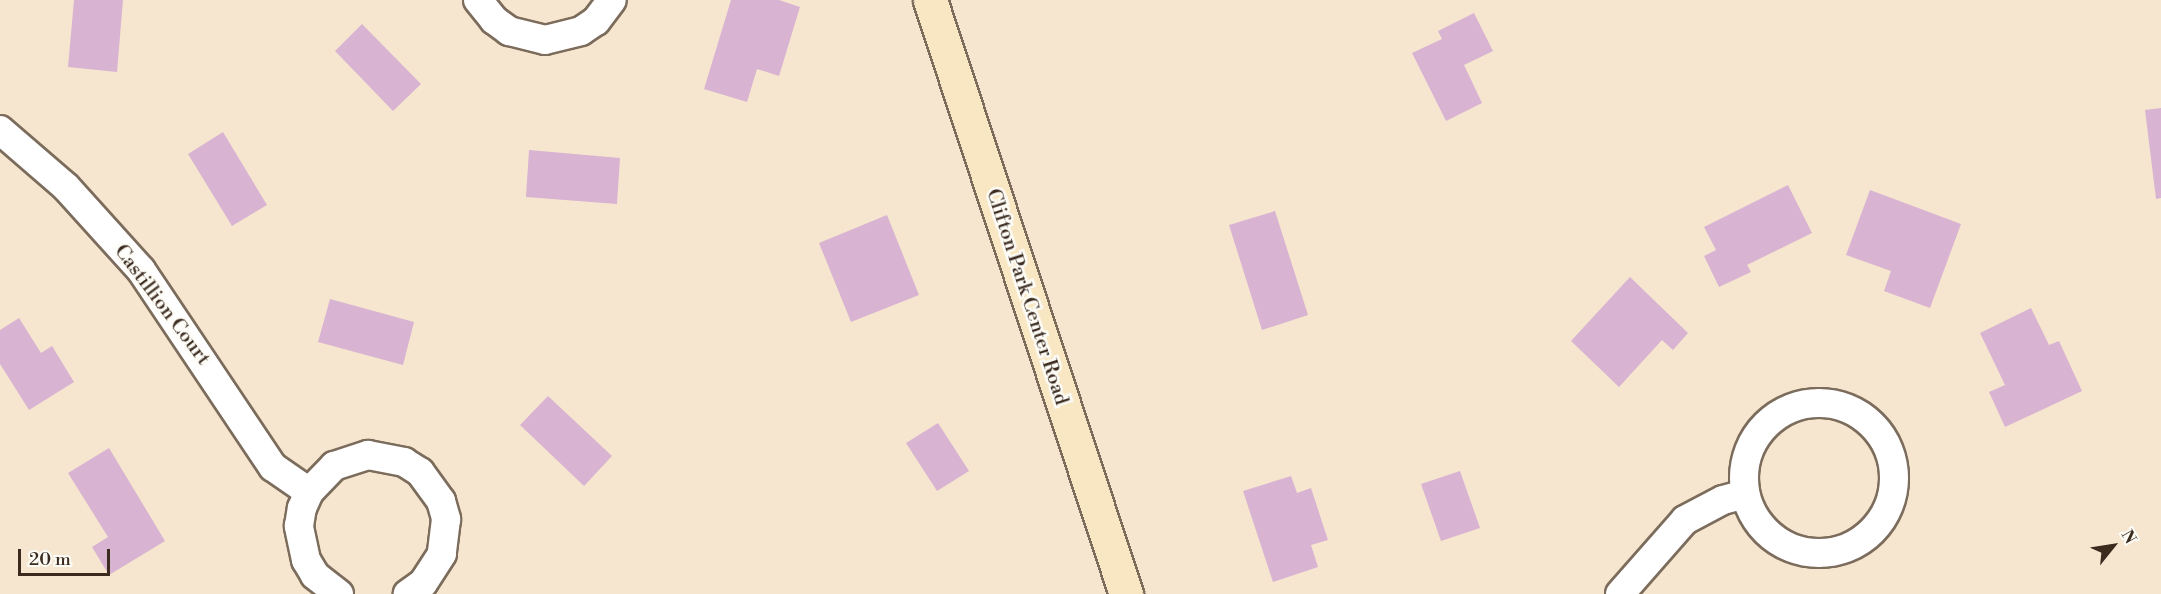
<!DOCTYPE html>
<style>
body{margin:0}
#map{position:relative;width:2161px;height:594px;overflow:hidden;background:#f6e6cf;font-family:"Libre Bodoni",serif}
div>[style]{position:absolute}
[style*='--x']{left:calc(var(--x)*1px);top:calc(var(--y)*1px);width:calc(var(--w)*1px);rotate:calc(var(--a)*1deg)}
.building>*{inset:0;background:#d8b3d2}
.roads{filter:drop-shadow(2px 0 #7c6c5c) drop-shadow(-2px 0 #7c6c5c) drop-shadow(0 2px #7c6c5c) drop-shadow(0 -2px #7c6c5c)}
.street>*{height:28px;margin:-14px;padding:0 14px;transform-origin:14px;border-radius:14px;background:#fff}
.street>.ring{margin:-14px;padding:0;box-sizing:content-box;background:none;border:28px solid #fff;border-radius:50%}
.secondary>*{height:33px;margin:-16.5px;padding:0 16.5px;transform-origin:16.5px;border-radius:16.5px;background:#f9e7c3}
span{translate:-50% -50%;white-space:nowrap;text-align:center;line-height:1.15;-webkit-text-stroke:5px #fdfcf7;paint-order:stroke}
.street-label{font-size:20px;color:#3b2a1e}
.north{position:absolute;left:2083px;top:516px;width:60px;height:60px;-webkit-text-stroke:4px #fdfcf7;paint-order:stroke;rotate:60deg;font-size:16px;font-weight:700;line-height:24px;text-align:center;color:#3b2a1e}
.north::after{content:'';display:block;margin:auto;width:21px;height:27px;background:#3b2a1e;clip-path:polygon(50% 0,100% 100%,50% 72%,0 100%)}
.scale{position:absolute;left:18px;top:549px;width:92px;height:27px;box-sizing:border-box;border:3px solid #3b2a1e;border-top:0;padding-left:8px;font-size:18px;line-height:21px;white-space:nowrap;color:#3b2a1e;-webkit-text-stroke:4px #fdfcf7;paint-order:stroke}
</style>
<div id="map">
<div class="building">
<i style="clip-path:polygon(74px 0,123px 0,117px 72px,68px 67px)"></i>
<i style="clip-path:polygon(731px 0,779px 0,800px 7px,779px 76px,757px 69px,747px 102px,704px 89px)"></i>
<i style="clip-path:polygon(1474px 13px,1493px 51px,1464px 65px,1482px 103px,1446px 121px,1412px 53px,1442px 39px,1438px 31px)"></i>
<i style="clip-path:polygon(362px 24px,421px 84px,393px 111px,335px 51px)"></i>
<i style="clip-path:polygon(2161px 108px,2161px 198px,2156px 199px,2145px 110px)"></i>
<i style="clip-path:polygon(223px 132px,267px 205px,232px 226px,188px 154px)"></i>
<i style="clip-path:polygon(529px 150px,620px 158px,617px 204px,526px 197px)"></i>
<i style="clip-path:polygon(1788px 185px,1812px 233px,1747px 265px,1751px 272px,1719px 287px,1704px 256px,1716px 250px,1704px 227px)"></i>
<i style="clip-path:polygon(1870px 190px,1961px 224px,1930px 308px,1884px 291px,1891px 271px,1846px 255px)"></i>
<i style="clip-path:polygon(1275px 211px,1308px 315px,1262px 330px,1229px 225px)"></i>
<i style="clip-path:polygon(887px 215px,919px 295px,851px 322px,819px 243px)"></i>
<i style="clip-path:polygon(1630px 277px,1688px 333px,1673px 350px,1662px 340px,1619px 387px,1571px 341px)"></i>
<i style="clip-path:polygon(330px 299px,414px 322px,403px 365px,318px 342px)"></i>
<i style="clip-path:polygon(2031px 308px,2049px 345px,2059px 341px,2082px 391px,2005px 427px,1989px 392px,2005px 385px,1980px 333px)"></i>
<i style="clip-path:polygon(19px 318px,41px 353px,52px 346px,74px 382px,29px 410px,0 364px,0 330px)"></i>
<i style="clip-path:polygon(548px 396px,612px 456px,584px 486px,520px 425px)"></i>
<i style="clip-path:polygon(938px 423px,969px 471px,937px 491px,906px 443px)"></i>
<i style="clip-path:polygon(109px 448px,165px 541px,109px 575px,92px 547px,108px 537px,68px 473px)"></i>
<i style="clip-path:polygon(1460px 471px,1480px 528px,1441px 541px,1421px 484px)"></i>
<i style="clip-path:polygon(1291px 476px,1297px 493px,1311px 488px,1328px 540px,1311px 545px,1318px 567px,1273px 582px,1243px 491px)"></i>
</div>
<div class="roads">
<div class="street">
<i style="--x:478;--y:0;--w:26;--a:51"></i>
<i style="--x:494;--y:20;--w:19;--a:36"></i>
<i style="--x:509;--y:31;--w:37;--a:14"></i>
<i style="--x:545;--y:40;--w:37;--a:-14"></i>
<i style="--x:581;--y:31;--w:18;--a:-34"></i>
<i style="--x:596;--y:21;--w:26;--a:-53"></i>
<i style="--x:0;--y:130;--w:87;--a:40.8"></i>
<i style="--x:66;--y:187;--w:112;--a:47.9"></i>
<i style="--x:141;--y:270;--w:237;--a:56.2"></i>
<i style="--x:273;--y:467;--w:44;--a:34.8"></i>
<i class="ring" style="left:1744px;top:403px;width:122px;height:122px"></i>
<i style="--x:339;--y:594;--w:31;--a:-142"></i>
<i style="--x:315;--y:575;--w:17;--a:-121"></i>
<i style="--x:306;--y:560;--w:35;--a:-102"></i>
<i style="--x:299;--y:526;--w:18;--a:-81"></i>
<i style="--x:302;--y:508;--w:17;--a:-66"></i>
<i style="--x:309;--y:492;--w:36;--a:-46"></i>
<i style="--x:334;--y:466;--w:36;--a:-18"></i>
<i style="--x:368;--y:455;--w:37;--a:11"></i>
<i style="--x:404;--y:462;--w:19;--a:32"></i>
<i style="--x:420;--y:472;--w:36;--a:54"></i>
<i style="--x:441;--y:501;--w:19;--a:74"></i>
<i style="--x:446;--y:519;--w:35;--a:97"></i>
<i style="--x:442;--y:554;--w:35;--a:123"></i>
<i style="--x:423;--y:583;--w:19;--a:144"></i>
<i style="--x:1620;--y:594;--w:98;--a:-48.7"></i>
<i style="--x:1685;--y:520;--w:43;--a:-27.8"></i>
<i style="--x:1723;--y:500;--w:23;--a:-15"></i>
</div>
<div class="secondary">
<i style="--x:930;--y:0;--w:626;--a:71.74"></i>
</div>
</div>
<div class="street-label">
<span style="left:1027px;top:297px;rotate:72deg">Clifton Park Center Road</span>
<span style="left:162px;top:305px;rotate:53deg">Castillion Court</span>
</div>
<div class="north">N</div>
<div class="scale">20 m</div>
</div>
